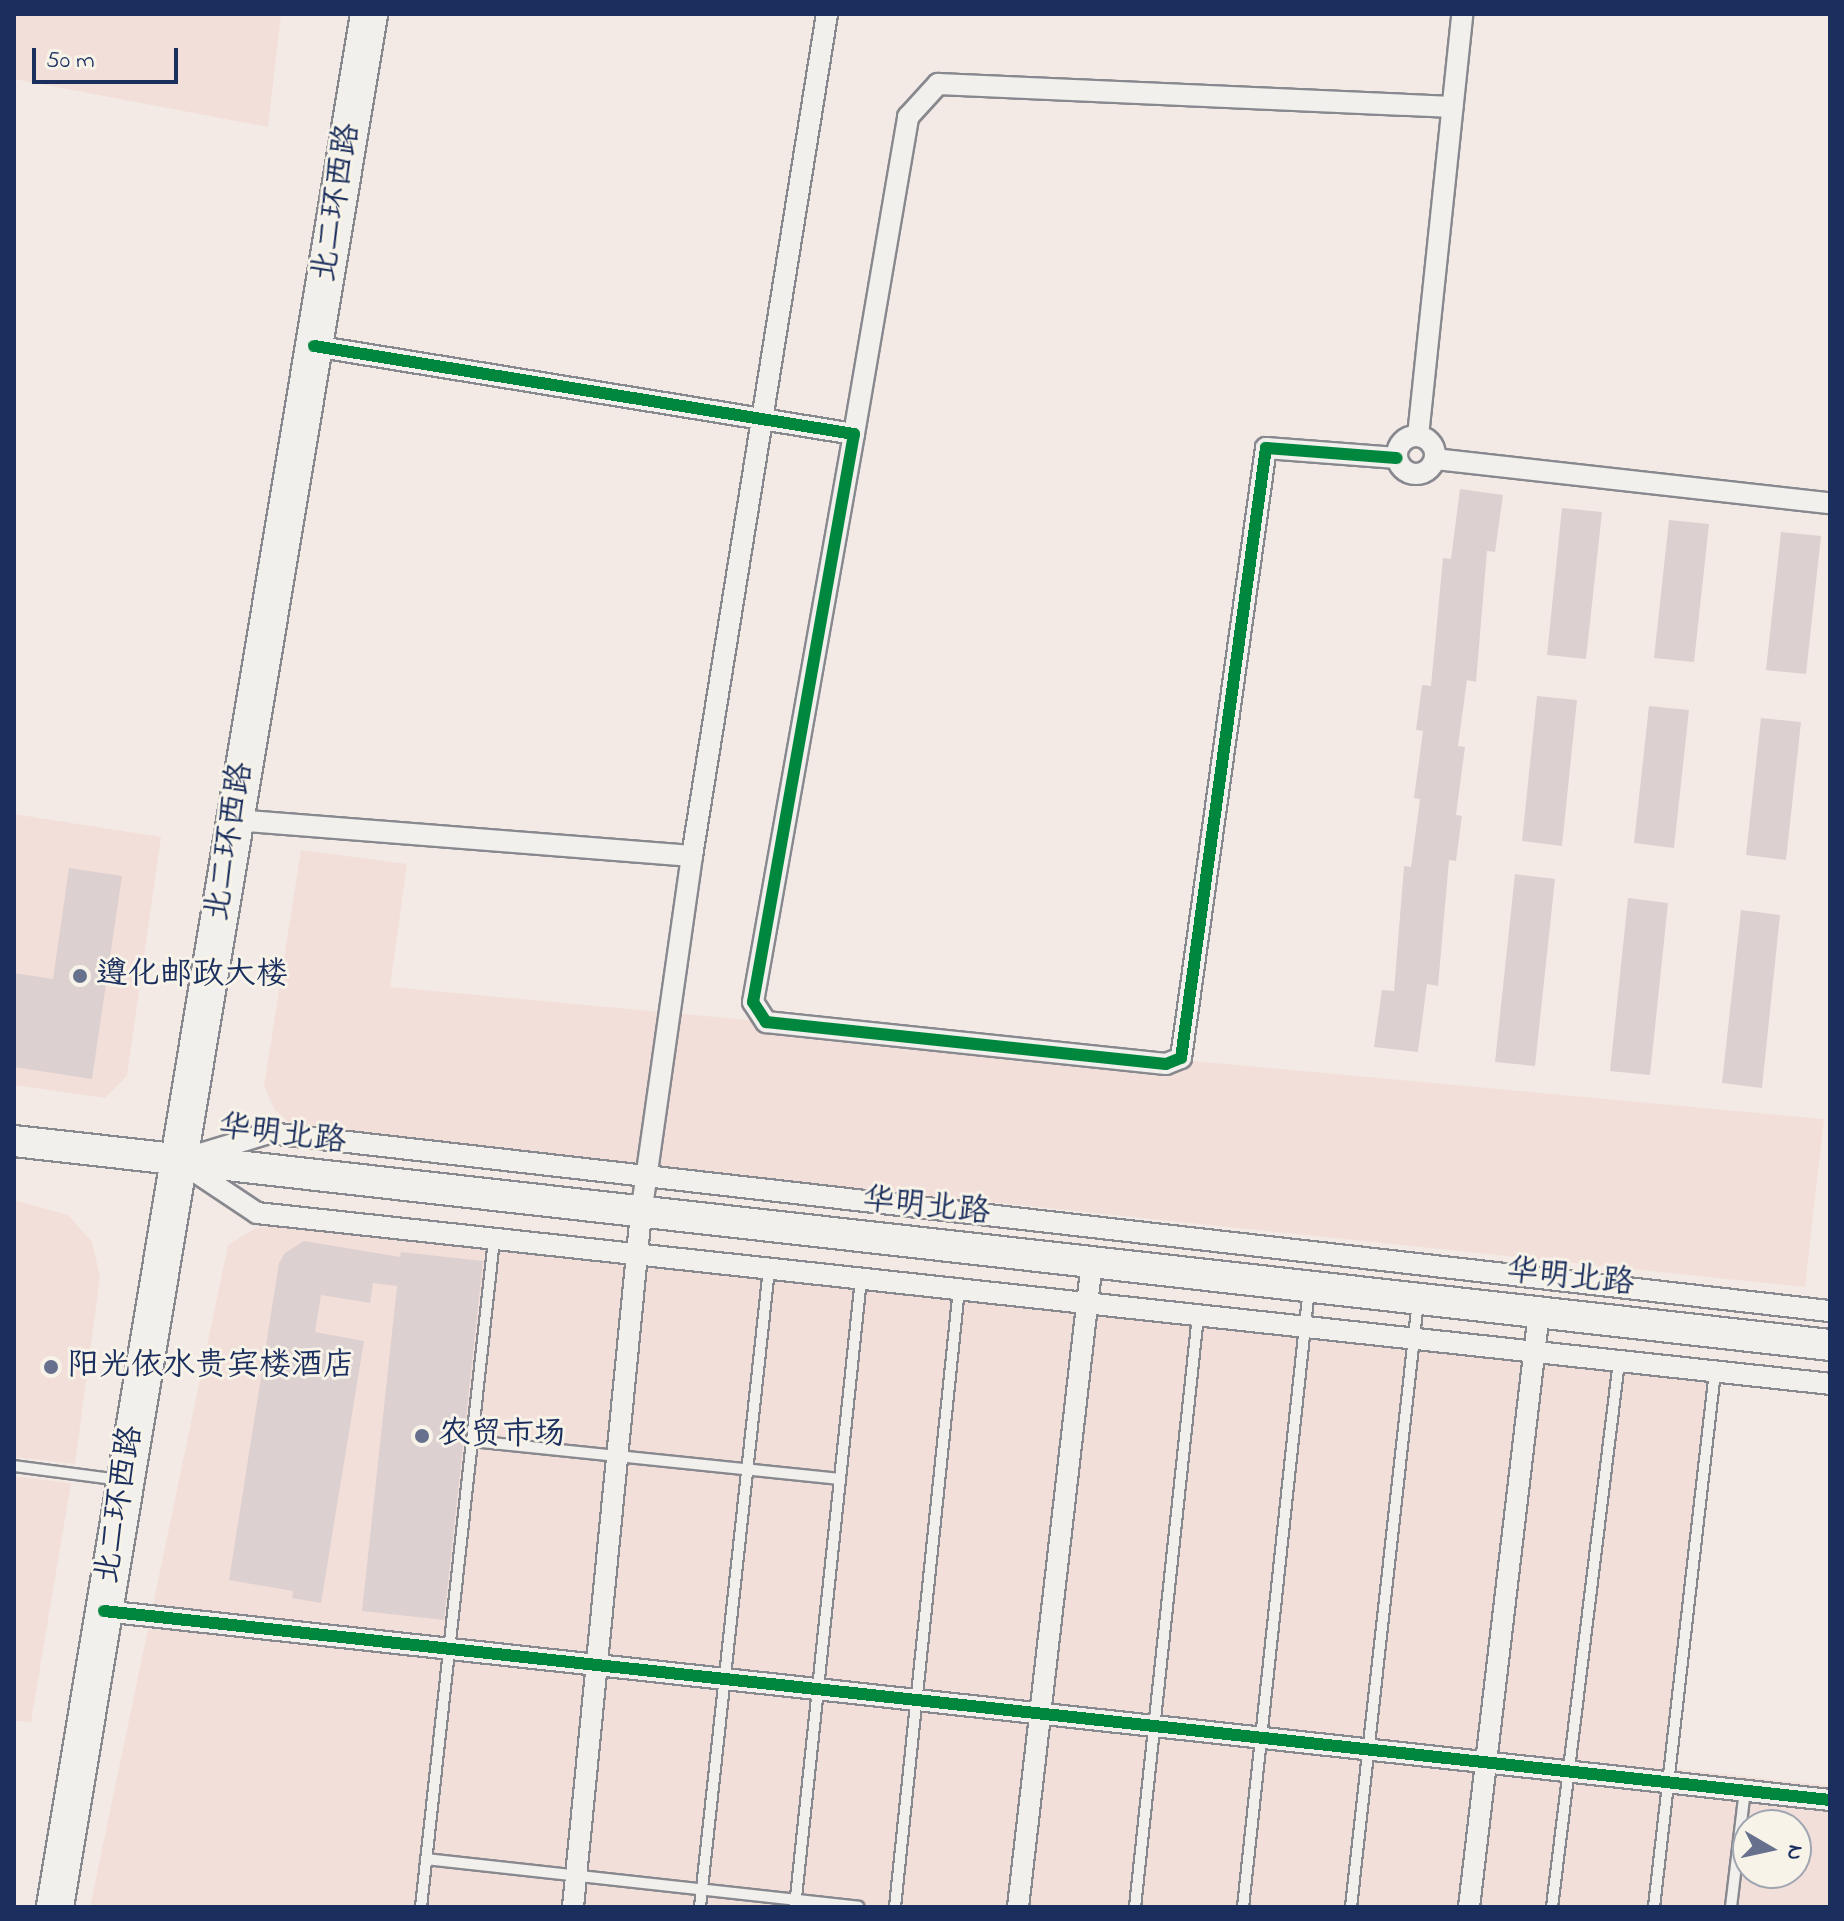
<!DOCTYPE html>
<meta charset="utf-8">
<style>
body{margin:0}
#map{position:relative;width:1844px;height:1921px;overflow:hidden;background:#f3eae5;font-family:"Indie Flower","LXGW WenKai TC",sans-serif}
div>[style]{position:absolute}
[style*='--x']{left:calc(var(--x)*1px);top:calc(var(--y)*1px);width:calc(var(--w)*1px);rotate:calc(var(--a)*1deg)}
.built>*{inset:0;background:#f3dfd9}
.building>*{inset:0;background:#ddd0d0}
.roads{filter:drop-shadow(2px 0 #88888f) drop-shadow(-2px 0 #88888f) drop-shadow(0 2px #88888f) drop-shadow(0 -2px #88888f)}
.lane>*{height:10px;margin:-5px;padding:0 5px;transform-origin:5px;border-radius:5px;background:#f2f0ec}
.street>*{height:20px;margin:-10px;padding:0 10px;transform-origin:10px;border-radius:10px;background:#f2f0ec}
.street>.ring{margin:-10px;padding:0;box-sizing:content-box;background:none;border:20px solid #f2f0ec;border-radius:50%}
.primary>*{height:30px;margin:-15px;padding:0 15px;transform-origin:15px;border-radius:15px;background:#f2f0ec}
.highway>*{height:36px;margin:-18px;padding:0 18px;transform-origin:18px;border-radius:18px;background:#f2f0ec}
.cycleway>*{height:12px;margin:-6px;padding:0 6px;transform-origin:6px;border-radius:6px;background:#00873e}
.dots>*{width:22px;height:22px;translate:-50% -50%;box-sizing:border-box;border:4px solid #f7f3e8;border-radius:50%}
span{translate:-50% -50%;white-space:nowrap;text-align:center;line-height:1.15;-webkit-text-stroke:6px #f7f3e8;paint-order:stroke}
.street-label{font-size:32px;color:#1b2f5e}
.poi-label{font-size:32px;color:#1b2f5e}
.left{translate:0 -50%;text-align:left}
.frame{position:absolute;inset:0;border:16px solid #1b2f5e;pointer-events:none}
.north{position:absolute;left:1732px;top:1809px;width:80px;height:80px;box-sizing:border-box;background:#f7f3e8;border:2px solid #9fa5b1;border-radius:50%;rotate:99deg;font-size:22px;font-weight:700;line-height:32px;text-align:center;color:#1b2f5e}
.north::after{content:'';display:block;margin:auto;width:28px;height:36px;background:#67708d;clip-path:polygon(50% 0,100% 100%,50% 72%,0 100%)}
.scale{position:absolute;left:32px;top:48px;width:146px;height:36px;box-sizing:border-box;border:4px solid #1b2f5e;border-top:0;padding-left:10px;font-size:24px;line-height:28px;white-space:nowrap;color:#1b2f5e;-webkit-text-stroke:6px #f7f3e8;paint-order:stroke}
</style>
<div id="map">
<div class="built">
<i style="clip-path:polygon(14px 14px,281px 14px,268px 127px,14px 79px)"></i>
<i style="clip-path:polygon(14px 814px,161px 837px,127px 1076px,105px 1098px,14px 1085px)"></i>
<i style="clip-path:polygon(301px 850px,407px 864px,390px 987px,1824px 1119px,1805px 1287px,298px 1130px,275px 1110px,264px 1086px)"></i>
<i style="clip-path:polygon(14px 1200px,68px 1215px,92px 1242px,100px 1277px,75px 1464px,14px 1457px)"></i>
<i style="clip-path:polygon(evenodd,299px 1222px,1715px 1375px,1667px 1768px,1830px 1786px,1830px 1907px,90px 1907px,228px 1245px,256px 1228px,299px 1222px,1748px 1825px,1796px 1825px,1796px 1873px,1748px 1873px,1748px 1825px)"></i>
<i style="clip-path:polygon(14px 1476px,71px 1483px,31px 1722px,14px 1721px)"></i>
</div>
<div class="building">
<i style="clip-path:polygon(1460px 489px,1503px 495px,1495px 552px,1487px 551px,1476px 682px,1467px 680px,1458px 746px,1465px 747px,1456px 815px,1462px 816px,1456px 861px,1449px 860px,1438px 986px,1427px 984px,1418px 1052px,1374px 1047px,1382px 990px,1394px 991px,1404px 866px,1411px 867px,1420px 799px,1414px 798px,1423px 731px,1416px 730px,1422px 685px,1431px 686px,1443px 558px,1451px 559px)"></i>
<i style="clip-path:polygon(1562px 508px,1602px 512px,1586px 659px,1547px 655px)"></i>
<i style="clip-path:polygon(1669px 520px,1709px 524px,1694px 662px,1654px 658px)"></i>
<i style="clip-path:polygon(1781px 532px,1821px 536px,1806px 674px,1766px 670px)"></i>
<i style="clip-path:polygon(1537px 696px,1577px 700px,1562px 846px,1522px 841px)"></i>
<i style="clip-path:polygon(1649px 706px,1689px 710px,1674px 848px,1634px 843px)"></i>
<i style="clip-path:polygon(1761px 718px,1801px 722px,1786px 860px,1746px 855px)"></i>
<i style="clip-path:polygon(69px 868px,122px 876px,92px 1079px,14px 1067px,14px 973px,53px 979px)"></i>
<i style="clip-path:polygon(1515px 874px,1555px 879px,1535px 1066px,1495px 1062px)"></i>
<i style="clip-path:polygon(1628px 898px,1668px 903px,1650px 1075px,1610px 1071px)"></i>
<i style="clip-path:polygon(1741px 910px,1780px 915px,1762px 1088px,1722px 1083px)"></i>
<i style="clip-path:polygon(304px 1241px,400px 1257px,401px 1252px,483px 1261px,444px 1620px,362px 1611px,397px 1286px,373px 1283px,370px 1303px,321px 1295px,315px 1332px,364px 1341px,321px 1603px,292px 1598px,293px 1591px,229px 1580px,279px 1263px,285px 1253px)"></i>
</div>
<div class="roads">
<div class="lane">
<i style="--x:472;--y:1441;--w:370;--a:5.9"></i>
<i style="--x:14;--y:1466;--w:107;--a:7.5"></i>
<i style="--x:426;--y:1859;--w:435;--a:6.3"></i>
<i style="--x:421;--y:1907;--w:672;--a:-83.76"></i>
<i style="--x:700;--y:1907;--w:642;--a:-83.83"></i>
<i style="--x:795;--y:1907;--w:631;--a:-84"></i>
<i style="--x:895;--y:1907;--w:621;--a:-84.09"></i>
<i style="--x:1135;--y:1907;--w:594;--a:-83.92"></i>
<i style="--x:1243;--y:1907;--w:623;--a:-83.91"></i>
<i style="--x:1351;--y:1907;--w:610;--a:-83.69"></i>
<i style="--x:1552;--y:1907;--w:550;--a:-83"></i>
<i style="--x:1654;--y:1907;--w:538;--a:-83.5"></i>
<i style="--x:1731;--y:1907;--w:118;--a:-83.2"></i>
</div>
<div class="street">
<i style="--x:314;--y:346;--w:547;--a:9.26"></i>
<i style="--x:854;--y:434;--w:577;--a:100.08"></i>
<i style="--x:753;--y:1002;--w:24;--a:57"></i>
<i style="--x:766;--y:1022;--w:402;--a:6"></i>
<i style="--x:1166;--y:1064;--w:16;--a:-22"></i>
<i style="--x:1181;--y:1058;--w:616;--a:-82.07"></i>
<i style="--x:1266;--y:448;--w:131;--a:4.4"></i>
<i style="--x:854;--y:434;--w:322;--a:-80.3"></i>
<i style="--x:908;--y:117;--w:45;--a:-47.7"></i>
<i style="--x:938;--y:84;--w:515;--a:2.56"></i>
<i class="ring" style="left:1397px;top:436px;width:18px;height:18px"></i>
<i style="--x:1418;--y:436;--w:424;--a:-84"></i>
<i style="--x:1435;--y:459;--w:397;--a:6.4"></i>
<i style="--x:235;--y:820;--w:458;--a:4.5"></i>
<i style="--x:194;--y:1156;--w:78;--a:-17"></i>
<i style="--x:269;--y:1133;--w:1571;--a:6.51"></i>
<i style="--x:182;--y:1163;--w:90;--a:33.7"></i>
<i style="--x:257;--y:1213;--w:1582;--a:6.2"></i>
<i style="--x:104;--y:1611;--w:1736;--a:6.25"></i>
<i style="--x:573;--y:1907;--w:696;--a:-84.4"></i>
<i style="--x:641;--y:1214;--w:362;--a:-81.9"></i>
<i style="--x:692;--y:856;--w:853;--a:-80.89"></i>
<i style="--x:1018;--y:1907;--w:649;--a:-83.46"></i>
<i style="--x:1469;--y:1907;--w:599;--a:-83.29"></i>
</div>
<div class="primary">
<i style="--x:14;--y:1141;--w:1827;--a:6.41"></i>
</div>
<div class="highway">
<i style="--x:55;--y:1907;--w:1919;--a:-80.58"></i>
</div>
</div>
<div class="cycleway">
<i style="--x:314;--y:346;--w:547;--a:9.26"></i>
<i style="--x:854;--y:434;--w:577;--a:100.08"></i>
<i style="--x:753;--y:1002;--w:24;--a:57"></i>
<i style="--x:766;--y:1022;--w:402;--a:6"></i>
<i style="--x:1166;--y:1064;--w:16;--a:-22"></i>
<i style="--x:1181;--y:1058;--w:616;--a:-82.07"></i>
<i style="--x:1266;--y:448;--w:131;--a:4.4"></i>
<i style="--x:104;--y:1611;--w:1736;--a:6.25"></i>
</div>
<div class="dots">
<i style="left:80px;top:976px;background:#67708d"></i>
<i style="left:51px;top:1367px;background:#67708d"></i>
<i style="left:422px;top:1436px;background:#67708d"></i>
</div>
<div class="street-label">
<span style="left:338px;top:203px;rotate:-81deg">北二环西路</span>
<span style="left:231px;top:842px;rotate:-81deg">北二环西路</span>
<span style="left:282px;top:1136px;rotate:7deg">华明北路</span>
<span style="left:926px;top:1208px;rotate:6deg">华明北路</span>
<span style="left:1570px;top:1279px;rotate:6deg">华明北路</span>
<span style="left:121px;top:1505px;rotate:-81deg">北二环西路</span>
</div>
<div class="poi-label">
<span class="left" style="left:96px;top:976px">遵化邮政大楼</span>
<span class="left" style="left:67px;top:1367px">阳光依水贵宾楼酒店</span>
<span class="left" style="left:438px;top:1436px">农贸市场</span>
</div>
<div class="frame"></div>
<div class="north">N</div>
<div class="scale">50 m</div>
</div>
